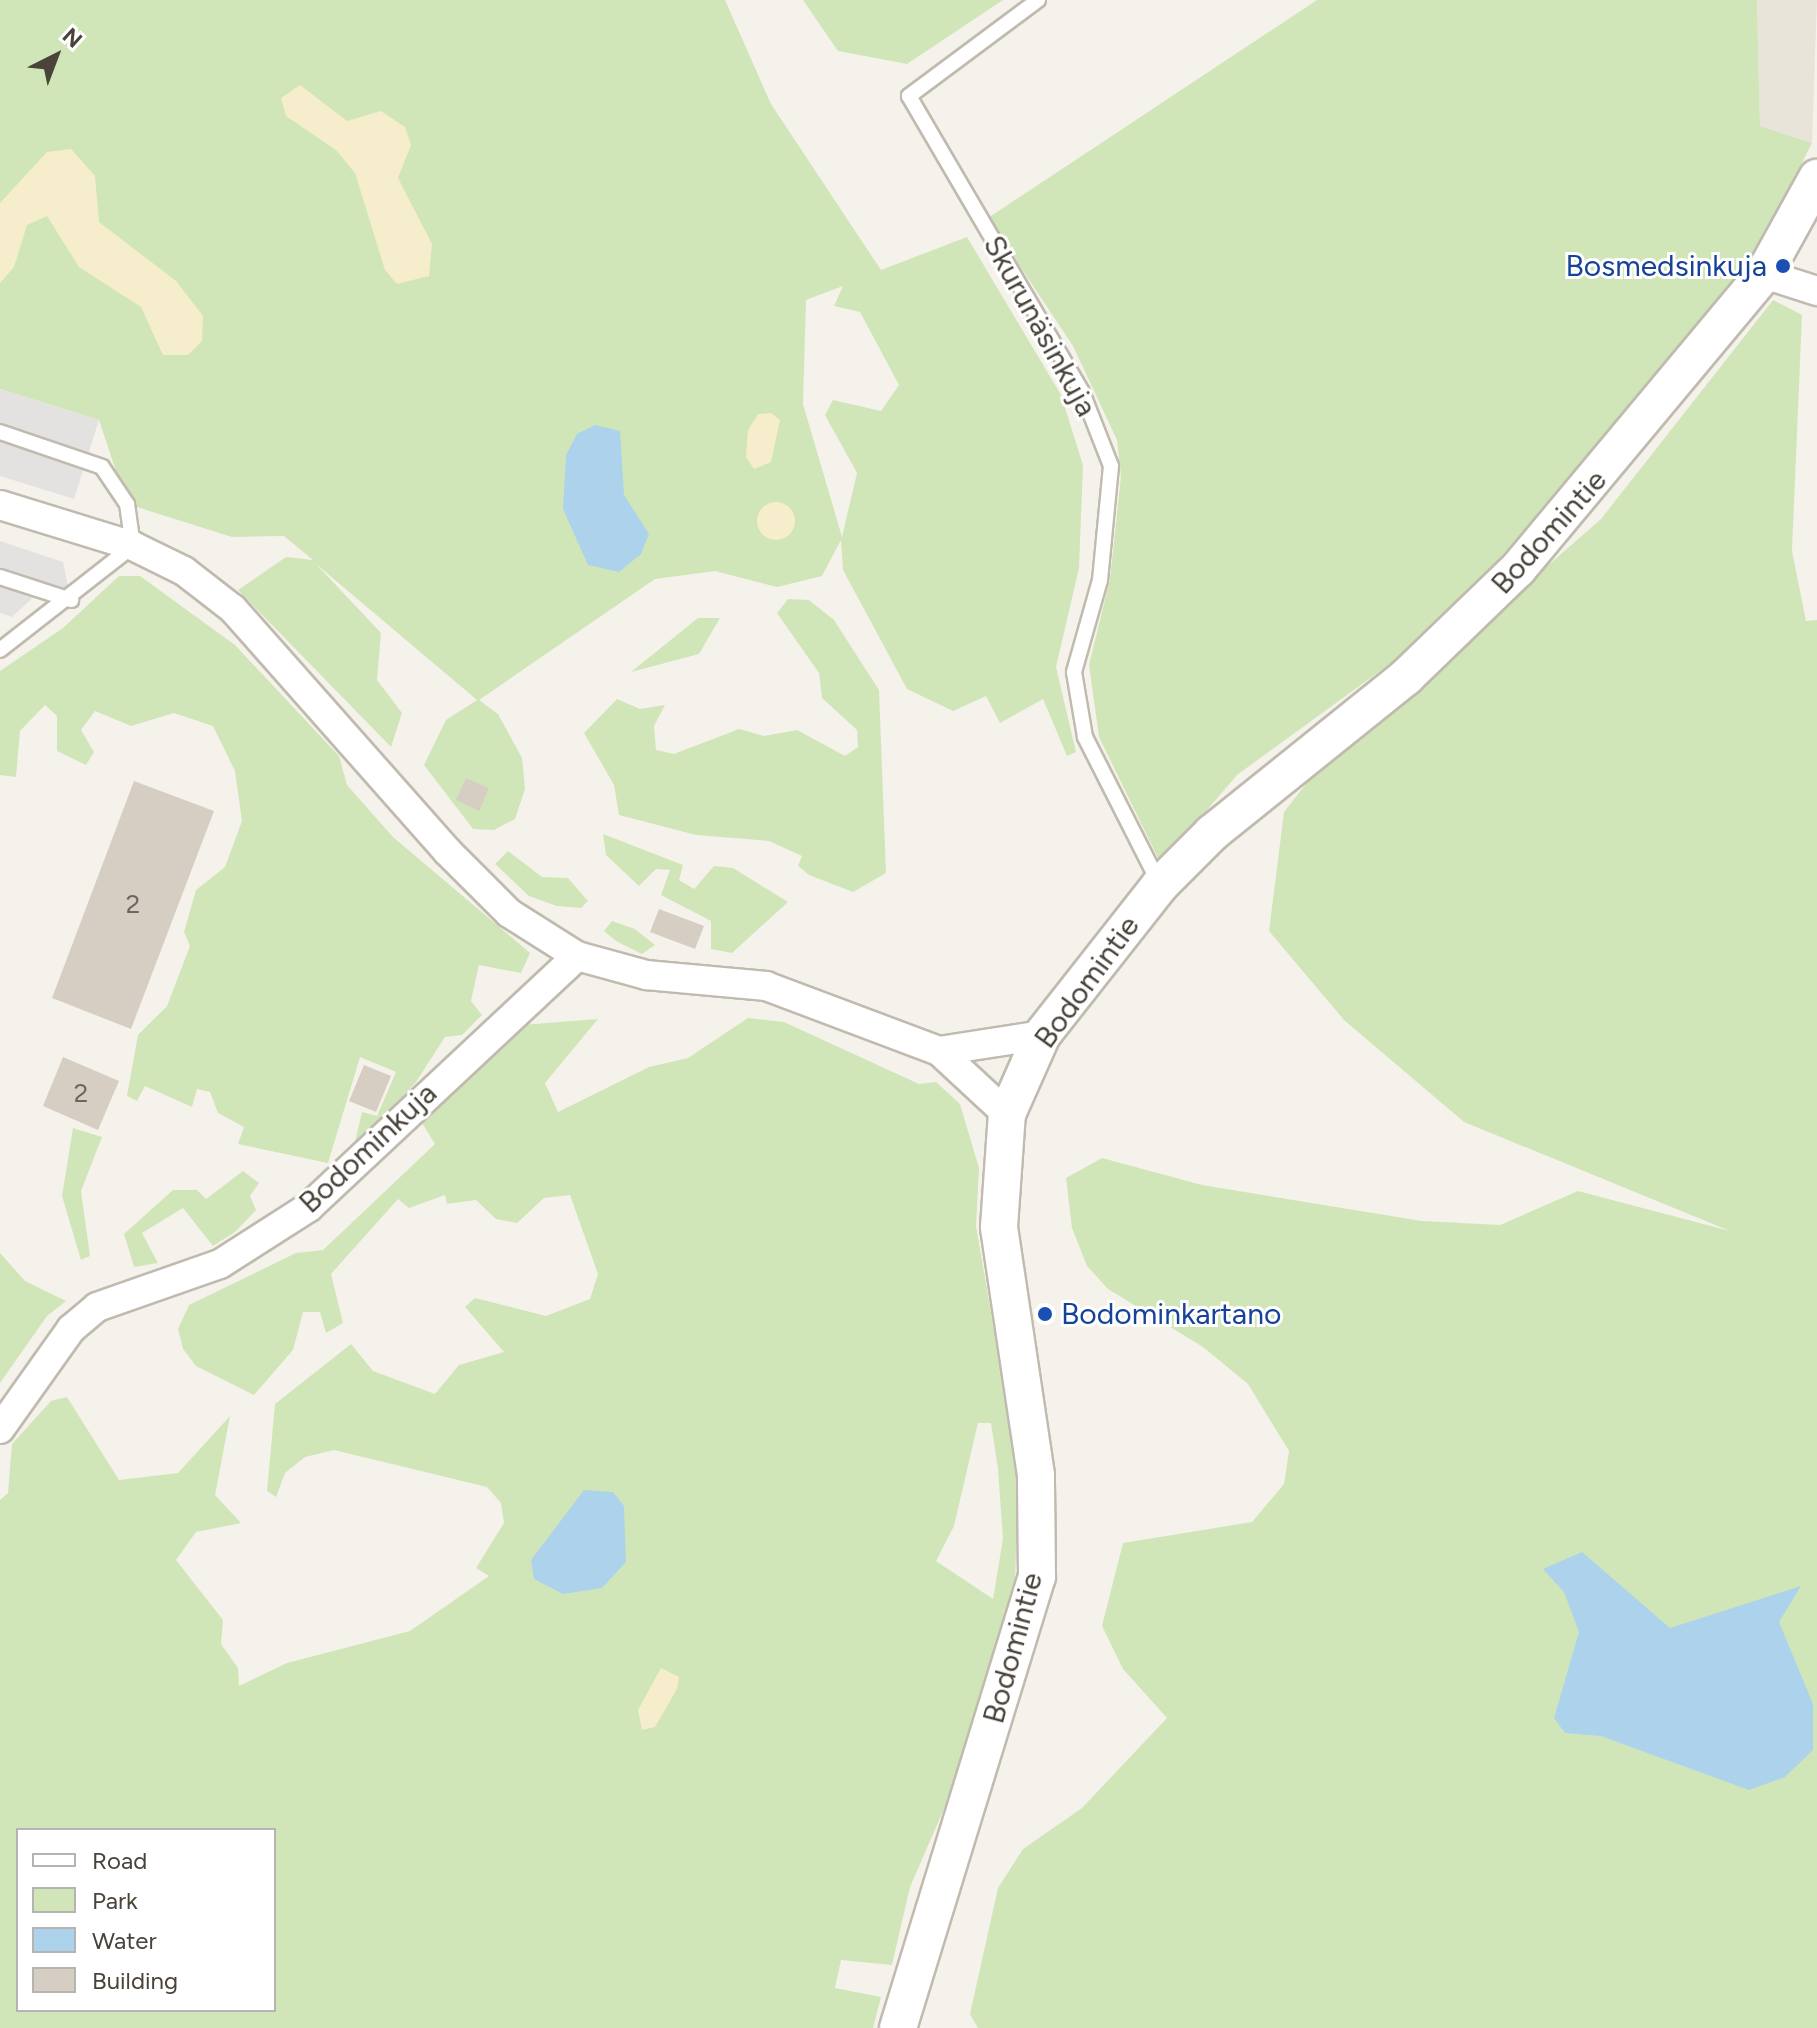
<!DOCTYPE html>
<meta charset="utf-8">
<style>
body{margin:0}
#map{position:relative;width:1817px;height:2028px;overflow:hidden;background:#f5f2ec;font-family:Figtree,sans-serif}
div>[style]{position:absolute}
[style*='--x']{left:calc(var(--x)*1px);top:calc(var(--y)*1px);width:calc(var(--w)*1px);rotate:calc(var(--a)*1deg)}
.residential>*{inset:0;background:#e8e4da}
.green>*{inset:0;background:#d1e6b8}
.sand>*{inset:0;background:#f5edcb}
.round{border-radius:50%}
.parking>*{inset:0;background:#e4e2e0}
.water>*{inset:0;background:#add2ec}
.building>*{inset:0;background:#d6cec2}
.roads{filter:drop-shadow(2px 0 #c0baaf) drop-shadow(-2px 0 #c0baaf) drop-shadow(0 2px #c0baaf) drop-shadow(0 -2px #c0baaf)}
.service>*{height:14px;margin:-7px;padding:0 7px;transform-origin:7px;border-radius:7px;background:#fff}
.minor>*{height:28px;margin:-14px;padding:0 14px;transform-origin:14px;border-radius:14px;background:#fff}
.tertiary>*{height:36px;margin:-18px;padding:0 18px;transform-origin:18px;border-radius:18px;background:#fff}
.dots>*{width:22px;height:22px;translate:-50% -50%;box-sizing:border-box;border:4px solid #fff;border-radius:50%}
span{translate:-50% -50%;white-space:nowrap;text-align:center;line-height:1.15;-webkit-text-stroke:6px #fff;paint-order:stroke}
.number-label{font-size:26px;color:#6c665c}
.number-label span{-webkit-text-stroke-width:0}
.transit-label{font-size:30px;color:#164399}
.right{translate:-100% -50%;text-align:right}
.left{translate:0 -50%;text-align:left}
.street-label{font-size:30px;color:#49433a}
.legend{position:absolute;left:16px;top:1828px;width:260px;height:184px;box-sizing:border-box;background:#fff;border:2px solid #b6b4b0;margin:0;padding:10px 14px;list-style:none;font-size:24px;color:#49433a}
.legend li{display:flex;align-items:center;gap:16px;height:40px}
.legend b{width:40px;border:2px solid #b6b4b0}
.north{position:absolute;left:16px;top:16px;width:80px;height:80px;-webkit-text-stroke:6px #fff;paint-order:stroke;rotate:42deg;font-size:22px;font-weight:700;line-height:32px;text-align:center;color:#49433a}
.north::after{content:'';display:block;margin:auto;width:28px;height:36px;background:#49433a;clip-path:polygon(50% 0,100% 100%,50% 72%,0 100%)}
</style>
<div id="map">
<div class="residential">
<i style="clip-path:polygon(1757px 0,1817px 0,1812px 143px,1760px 126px)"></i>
</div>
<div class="green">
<i style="clip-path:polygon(evenodd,0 0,725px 0,771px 104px,881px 270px,967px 237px,1061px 395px,1083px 465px,1079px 568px,1056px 667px,1076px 752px,1067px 756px,1043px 699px,1000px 723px,986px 696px,953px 711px,907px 689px,843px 570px,841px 540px,822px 576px,777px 587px,715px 571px,655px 579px,479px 700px,498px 714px,522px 758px,525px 789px,515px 819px,494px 830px,473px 829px,424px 765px,446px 720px,477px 700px,316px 564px,381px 633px,377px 680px,402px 713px,391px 747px,238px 590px,286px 557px,313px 560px,284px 536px,232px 537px,127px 504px,99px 420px,0 389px,0 0,843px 286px,834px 306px,860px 312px,899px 385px,881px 411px,833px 400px,825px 415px,857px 473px,842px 537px,803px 404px,806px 300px,843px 286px)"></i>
<i style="clip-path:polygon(803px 0,1003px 0,907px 64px,838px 51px)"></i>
<i style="clip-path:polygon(1317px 0,1757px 0,1760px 126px,1812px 143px,1743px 279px,1559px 494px,1424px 639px,1237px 775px,1161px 864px,1099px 737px,1089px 665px,1110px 579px,1121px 476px,1117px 440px,1073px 346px,988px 218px)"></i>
<i style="clip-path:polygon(1773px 300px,1802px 315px,1792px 551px,1806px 621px,1817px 620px,1817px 2028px,978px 2028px,970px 2014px,998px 1888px,1023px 1849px,1082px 1808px,1167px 1718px,1123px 1669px,1102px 1626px,1123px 1543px,1252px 1522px,1284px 1484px,1289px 1451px,1248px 1384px,1203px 1347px,1108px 1289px,1087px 1266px,1072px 1228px,1066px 1178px,1102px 1158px,1202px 1185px,1422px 1221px,1500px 1225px,1578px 1191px,1730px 1231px,1464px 1122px,1344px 1020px,1269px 931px,1284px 812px,1325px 760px,1601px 519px)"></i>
<i style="clip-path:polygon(119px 576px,140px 576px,235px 645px,339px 756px,347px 785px,393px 837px,530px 953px,521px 973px,479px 965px,471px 1001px,482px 1015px,462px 1035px,445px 1037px,416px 1082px,353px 1150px,362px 1112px,377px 1116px,396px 1072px,360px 1057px,328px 1163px,238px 1144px,244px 1127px,218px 1113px,210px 1092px,197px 1089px,192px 1107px,145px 1086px,137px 1101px,127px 1096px,138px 1035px,167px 1006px,190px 946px,184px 932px,196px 890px,225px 867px,242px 821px,235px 771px,213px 726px,174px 713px,131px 726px,95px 711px,81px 730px,94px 752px,86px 765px,57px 751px,57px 716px,45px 705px,20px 731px,16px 777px,0 775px,0 671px,63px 628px)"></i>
<i style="clip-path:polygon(788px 599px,809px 600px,834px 620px,879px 690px,886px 873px,853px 892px,809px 875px,798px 866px,802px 856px,769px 841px,696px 835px,619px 815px,614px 785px,584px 733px,617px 699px,640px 709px,665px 705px,654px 726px,656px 750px,674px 754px,739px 729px,764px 736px,797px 730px,845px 756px,858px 747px,857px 730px,822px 698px,819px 673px,777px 613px)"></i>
<i style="clip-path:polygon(698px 618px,720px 618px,699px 654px,631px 672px)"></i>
<i style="clip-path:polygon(603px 834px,683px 865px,679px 880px,694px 889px,714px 866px,733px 868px,788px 902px,732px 953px,711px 949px,711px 921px,661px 895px,670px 870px,656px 869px,639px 886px,606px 855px)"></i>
<i style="clip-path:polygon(508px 851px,542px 877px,568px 878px,588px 901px,581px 908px,557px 906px,529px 896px,495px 864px)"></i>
<i style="clip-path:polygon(612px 921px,635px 929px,655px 945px,642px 954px,616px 941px,604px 931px)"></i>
<i style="clip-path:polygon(evenodd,748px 1018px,784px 1022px,919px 1084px,936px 1082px,960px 1104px,979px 1168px,976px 1226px,1018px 1468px,1015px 1590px,960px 1772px,910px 1887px,892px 1965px,841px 1960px,835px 1988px,881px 1997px,873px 2028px,0 2028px,0 1500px,8px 1493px,12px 1444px,51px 1401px,67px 1397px,119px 1480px,178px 1473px,230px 1416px,215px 1495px,241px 1523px,196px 1532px,176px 1560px,223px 1620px,221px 1644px,238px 1668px,239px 1686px,287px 1663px,410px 1631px,489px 1576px,476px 1568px,504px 1523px,501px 1503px,487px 1487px,334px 1450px,305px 1457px,285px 1473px,276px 1497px,267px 1491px,275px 1404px,351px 1344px,373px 1371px,435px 1394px,459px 1365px,504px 1352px,465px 1307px,475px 1298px,546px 1316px,590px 1299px,598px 1274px,570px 1195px,544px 1198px,517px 1223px,496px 1219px,476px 1200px,447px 1204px,445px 1195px,409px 1208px,398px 1199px,331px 1274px,343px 1323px,326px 1333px,320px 1312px,303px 1312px,293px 1350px,254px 1395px,196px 1366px,183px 1349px,178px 1329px,189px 1305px,296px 1253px,323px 1250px,435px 1144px,422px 1123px,488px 1050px,521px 1025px,598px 1019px,545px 1083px,558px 1112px,649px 1067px,688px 1058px,748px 1018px,978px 1423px,991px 1423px,998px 1469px,1003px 1539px,993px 1599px,936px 1561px,954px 1526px,978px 1423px,748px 1018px,18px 1830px,274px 1830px,274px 2010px,18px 2010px,18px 1830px)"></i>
<i style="clip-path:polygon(73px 1128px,102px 1137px,81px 1191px,90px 1256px,81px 1260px,62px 1196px)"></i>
<i style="clip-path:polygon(243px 1171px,259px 1183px,250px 1196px,256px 1210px,235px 1232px,213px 1246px,183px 1208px,142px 1233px,158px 1263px,134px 1267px,124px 1234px,173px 1190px,197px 1190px,206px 1199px)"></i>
<i style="clip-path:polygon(0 1253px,25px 1281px,66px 1301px,47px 1316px,0 1383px)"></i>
</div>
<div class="sand">
<i style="clip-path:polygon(300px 85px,347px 121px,381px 111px,405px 127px,411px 145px,398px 178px,432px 244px,429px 276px,397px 284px,385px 270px,355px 173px,336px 150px,286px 116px,281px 98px)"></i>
<i style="clip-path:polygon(71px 149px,95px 176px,99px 222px,176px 281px,203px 316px,202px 341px,188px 355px,163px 355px,141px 307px,79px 267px,47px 216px,27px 225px,14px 267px,0 283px,0 203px,47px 152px)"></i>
<i style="clip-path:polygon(771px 413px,780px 420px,771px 462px,754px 469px,746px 457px,748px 430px,758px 414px)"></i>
<i class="round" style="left:757px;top:502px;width:38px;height:38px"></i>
<i style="clip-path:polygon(661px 1668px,679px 1677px,677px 1689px,655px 1727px,642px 1730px,638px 1710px)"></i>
</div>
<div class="parking">
<i style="clip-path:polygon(0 389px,99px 420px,74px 499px,0 476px)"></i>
<i style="clip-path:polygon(0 541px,63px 562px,71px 600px,41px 590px,12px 617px,0 613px)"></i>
</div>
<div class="water">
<i style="clip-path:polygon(595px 425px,620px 431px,624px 495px,649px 534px,641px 554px,619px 572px,588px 565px,563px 509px,566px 455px,577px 434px)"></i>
<i style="clip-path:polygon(584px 1490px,613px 1492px,624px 1506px,626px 1562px,602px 1588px,563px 1594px,534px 1579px,531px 1560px)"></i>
<i style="clip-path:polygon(1582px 1552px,1670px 1628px,1801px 1586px,1779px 1622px,1813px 1704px,1813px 1750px,1785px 1777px,1749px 1790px,1601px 1736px,1565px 1733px,1554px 1718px,1579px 1632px,1564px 1592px,1543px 1569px)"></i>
</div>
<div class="building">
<i style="clip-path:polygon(466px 778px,489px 788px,479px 811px,456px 800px)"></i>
<i style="clip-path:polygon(134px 781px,214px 811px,131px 1029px,52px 998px)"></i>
<i style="clip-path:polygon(659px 909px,704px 926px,695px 949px,650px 932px)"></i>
<i style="clip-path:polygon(63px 1057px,119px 1081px,98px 1130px,43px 1106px)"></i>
<i style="clip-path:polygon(364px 1065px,391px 1076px,376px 1112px,349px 1101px)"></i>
</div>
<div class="roads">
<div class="service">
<i style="--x:1038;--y:0;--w:161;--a:143.3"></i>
<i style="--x:909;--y:96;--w:343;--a:59.7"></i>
<i style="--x:1082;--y:392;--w:79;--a:68.6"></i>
<i style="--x:1111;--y:466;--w:115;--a:95.5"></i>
<i style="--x:1100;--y:580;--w:96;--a:105.8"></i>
<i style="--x:1074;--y:672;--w:66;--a:80.4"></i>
<i style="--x:1085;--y:737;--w:166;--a:63.1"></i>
<i style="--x:0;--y:432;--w:108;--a:18.9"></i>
<i style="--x:102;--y:467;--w:45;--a:56"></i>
<i style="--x:127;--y:504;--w:42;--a:81.9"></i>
<i style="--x:133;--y:546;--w:169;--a:142"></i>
<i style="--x:0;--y:577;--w:75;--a:17.9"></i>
</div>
<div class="minor">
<i style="--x:1764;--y:274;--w:56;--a:17.8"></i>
<i style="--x:0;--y:505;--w:139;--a:17.1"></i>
<i style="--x:133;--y:546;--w:57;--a:26.1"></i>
<i style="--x:184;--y:571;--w:62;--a:37.8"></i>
<i style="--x:233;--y:609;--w:323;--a:48.5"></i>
<i style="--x:447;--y:851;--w:88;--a:45"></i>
<i style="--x:509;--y:913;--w:80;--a:32.3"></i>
<i style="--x:577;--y:956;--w:72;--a:15.4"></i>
<i style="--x:646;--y:975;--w:121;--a:5.2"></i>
<i style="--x:766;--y:986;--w:185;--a:20.6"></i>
<i style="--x:939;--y:1051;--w:93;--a:42.8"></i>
<i style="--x:939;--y:1051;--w:104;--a:-8.8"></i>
<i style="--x:0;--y:1429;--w:123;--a:-54.6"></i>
<i style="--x:71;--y:1329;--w:34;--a:-40"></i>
<i style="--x:97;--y:1307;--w:130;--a:-19.3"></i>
<i style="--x:220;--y:1264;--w:106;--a:-32.6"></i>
<i style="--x:309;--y:1207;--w:367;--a:-43.1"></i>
</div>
<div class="tertiary">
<i style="--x:898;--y:2028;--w:472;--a:-72.9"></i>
<i style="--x:1037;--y:1577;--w:102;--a:-90.6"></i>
<i style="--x:1036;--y:1475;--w:251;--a:-98.5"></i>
<i style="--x:999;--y:1227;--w:113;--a:-86"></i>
<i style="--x:1007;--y:1114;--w:86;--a:-66.1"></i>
<i style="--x:1042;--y:1035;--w:191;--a:-51.8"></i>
<i style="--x:1160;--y:885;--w:74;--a:-45"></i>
<i style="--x:1212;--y:833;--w:249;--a:-38.8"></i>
<i style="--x:1406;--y:677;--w:156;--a:-44"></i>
<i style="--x:1518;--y:569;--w:384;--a:-50.2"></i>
<i style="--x:1764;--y:274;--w:110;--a:-61.1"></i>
</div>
</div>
<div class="dots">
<i style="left:1783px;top:266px;background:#1a4fb4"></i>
<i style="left:1045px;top:1314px;background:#1a4fb4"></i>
</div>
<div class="number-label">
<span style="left:133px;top:905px">2</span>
<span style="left:81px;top:1094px">2</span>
</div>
<div class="transit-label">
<span class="right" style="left:1767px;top:266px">Bosmedsinkuja</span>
<span class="left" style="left:1061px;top:1314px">Bodominkartano</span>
</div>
<div class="street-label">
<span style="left:1040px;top:326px;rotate:61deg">Skurunäsinkuja</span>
<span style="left:1549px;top:532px;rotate:-48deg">Bodomintie</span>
<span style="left:1087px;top:982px;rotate:-54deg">Bodomintie</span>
<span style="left:368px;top:1148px;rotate:-43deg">Bodominkuja</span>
<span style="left:1013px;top:1648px;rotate:-75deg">Bodomintie</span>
</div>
<ul class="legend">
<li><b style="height:10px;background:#fff"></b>Road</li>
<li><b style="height:22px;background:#d1e6b8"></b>Park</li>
<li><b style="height:22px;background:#add2ec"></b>Water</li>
<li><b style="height:22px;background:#d6cec2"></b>Building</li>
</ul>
<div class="north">N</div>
</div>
